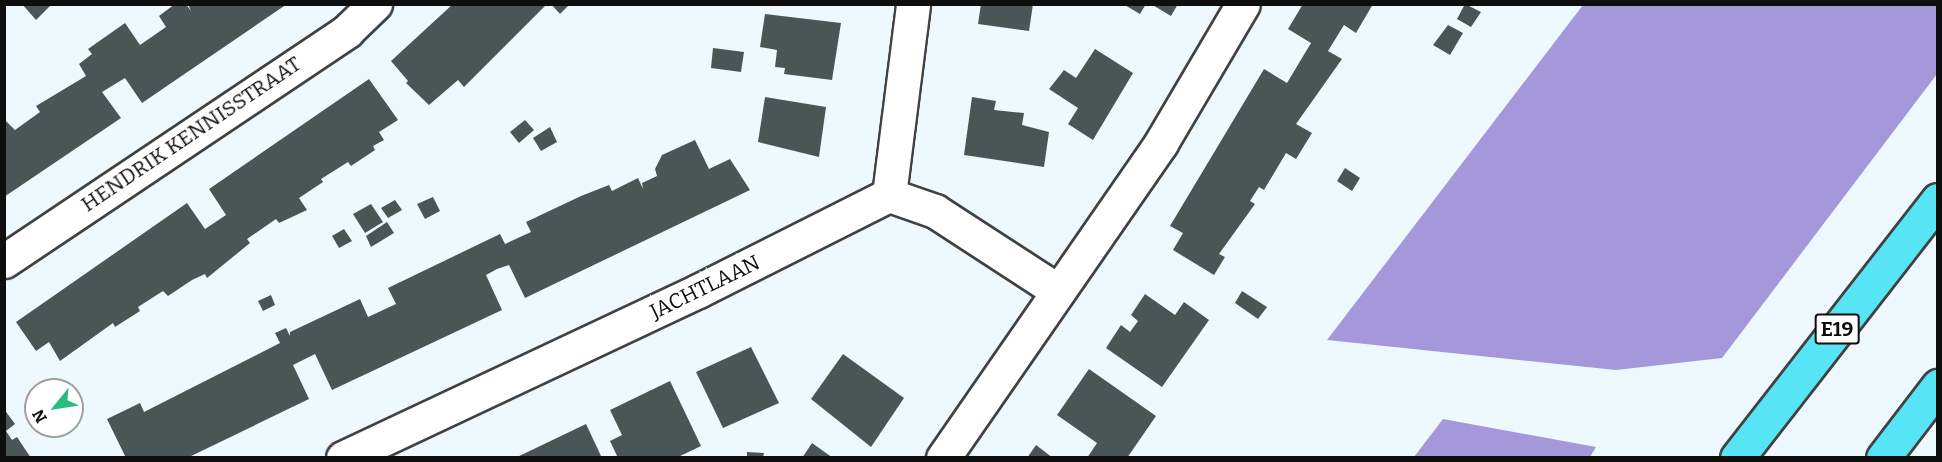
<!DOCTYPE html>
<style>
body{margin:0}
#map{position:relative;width:1942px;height:462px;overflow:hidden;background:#eef8ff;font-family:Bitter,serif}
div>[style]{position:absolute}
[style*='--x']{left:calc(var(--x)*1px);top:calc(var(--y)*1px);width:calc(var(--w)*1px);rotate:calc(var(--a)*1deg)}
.forest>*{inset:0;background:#a497da}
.building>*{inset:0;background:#4a5656}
.roads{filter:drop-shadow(2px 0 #414141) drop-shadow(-2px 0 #414141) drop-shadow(0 2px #414141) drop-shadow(0 -2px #414141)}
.minor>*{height:33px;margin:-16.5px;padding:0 16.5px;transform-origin:16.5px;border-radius:16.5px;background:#fff}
.motorway>*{height:33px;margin:-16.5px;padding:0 16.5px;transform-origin:16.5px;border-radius:16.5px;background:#57e4f4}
span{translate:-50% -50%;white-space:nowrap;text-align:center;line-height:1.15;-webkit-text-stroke:6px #fff;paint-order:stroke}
.shield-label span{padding:2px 4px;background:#fff;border:2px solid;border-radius:4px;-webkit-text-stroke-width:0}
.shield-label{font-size:20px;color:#0e0e0e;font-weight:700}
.street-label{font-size:21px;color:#0e0e0e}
.frame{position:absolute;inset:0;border:6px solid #0e0e0e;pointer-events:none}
.north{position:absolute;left:24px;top:378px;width:60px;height:60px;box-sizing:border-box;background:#fff;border:2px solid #9f9f9f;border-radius:50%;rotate:240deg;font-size:16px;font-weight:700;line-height:24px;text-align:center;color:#0e0e0e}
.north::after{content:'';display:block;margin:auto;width:21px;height:27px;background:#25be80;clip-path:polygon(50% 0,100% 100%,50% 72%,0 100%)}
</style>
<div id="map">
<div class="forest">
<i style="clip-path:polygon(1583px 5px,1937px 5px,1937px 74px,1722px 358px,1616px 370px,1327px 340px)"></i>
<i style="clip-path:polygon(1443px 419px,1596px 447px,1590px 457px,1414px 457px)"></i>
</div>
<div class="building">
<i style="clip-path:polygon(22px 4px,52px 4px,36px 20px)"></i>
<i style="clip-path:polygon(175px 4px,186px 4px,191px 11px,188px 4px,287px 4px,142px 103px,125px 78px,102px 92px,121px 118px,4px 197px,4px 119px,15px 130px,40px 112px,36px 106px,86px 76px,79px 64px,92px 54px,88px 49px,125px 23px,140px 45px,166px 27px,159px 16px)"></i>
<i style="clip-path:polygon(453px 4px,547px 4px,464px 87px,458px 80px,429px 105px,406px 83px,408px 81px,391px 61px)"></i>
<i style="clip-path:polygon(551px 4px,570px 4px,560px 14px)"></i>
<i style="clip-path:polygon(981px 4px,1033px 4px,1029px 31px,978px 24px)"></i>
<i style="clip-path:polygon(1123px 4px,1146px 4px,1140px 14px)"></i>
<i style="clip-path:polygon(1151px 4px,1178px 4px,1171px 16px)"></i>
<i style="clip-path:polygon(1303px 4px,1373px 4px,1356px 33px,1344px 25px,1328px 51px,1342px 59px,1296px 124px,1312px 133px,1296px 159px,1286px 153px,1264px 190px,1259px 187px,1250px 201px,1255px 204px,1219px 254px,1225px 257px,1214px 275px,1173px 250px,1183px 233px,1170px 226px,1264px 69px,1287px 83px,1311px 43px,1288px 29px)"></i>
<i style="clip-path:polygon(1465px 4px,1481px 12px,1471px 27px,1457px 19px)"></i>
<i style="clip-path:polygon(765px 14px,841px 23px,832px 80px,784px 74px,785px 68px,775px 67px,777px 50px,760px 47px)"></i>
<i style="clip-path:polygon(1448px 25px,1463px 33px,1450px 55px,1433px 45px)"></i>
<i style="clip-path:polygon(713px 48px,744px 52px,741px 72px,711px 68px)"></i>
<i style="clip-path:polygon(1095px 49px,1133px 73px,1093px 140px,1068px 124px,1078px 108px,1049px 89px,1064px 70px,1076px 78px)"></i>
<i style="clip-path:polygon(369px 79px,398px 120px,379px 132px,384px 140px,373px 146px,375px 150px,351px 166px,348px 162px,321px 179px,323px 182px,299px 198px,307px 210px,279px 223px,276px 219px,247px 239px,250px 243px,207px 278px,205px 274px,192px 280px,168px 296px,163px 291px,138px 307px,140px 311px,115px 327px,113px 323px,60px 361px,49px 342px,36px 351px,16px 322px,187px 203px,205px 229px,226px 215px,209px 189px)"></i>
<i style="clip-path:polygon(765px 97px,826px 107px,819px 157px,758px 142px)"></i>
<i style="clip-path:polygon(972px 97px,996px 101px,994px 110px,1024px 113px,1022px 125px,1049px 132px,1044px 167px,964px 155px)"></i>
<i style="clip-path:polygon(525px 120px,534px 130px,519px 143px,510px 132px)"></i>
<i style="clip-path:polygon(550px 127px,557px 142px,541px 151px,533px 138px)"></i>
<i style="clip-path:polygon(695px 140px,709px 169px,730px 159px,750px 190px,525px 298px,509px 265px,497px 269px,486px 275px,502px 310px,332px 390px,315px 354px,293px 365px,309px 399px,187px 458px,126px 458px,107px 419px,140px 403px,144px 412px,280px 343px,275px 333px,286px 328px,290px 336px,290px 332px,360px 299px,368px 317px,396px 304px,388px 288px,500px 234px,505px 244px,531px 232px,526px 222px,581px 196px,609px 185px,612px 191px,638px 178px,643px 189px,642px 183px,657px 176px,655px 169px,662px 155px)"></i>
<i style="clip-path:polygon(1345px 168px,1360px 178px,1352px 191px,1337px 181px)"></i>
<i style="clip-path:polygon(433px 197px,440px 211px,425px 219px,417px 204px)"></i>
<i style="clip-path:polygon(395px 200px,402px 210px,388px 218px,381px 208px)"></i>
<i style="clip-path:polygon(371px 204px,383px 222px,365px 233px,353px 214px)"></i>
<i style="clip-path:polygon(387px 222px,394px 233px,371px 247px,366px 236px)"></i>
<i style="clip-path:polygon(344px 229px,352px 241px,339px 248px,332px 236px)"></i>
<i style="clip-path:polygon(1242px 291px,1267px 307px,1258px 319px,1235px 303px)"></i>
<i style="clip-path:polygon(1145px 294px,1175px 315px,1184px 302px,1209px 320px,1162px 387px,1106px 348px,1121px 325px,1130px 332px,1138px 321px,1131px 315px)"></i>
<i style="clip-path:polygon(271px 295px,275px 305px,263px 311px,258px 301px)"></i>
<i style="clip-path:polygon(751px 347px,779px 403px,723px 428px,696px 372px)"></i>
<i style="clip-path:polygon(843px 354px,904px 398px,871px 447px,811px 399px)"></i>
<i style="clip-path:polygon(1089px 369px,1156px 416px,1127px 458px,1087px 458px,1097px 443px,1057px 415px)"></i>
<i style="clip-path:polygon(670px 381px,701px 446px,676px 458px,618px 458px,610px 441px,622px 435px,610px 410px)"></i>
<i style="clip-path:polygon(4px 409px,15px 424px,6px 431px,12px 440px,17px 437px,31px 458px,4px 458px)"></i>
<i style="clip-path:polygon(586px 424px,602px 458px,515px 458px)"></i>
<i style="clip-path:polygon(812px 443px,833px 458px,802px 458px)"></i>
<i style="clip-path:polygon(1036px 445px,1053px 458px,1027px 458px)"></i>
<i style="clip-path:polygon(747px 452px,764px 453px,763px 458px,747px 458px)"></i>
</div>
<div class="roads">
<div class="minor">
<i style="--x:889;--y:195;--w:193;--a:-82.8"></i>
<i style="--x:4;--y:261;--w:413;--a:-33.8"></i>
<i style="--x:347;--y:31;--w:39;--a:-44"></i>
<i style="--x:343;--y:458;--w:392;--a:-25.2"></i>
<i style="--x:698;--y:291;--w:214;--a:-26.7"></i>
<i style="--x:889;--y:195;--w:49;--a:19.2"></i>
<i style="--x:935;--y:211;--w:147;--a:33"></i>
<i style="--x:943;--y:458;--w:383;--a:-55.3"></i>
<i style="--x:1161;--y:143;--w:161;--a:-59.5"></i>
</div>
<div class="motorway">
<i style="--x:1737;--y:458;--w:327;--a:-52.1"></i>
<i style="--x:1883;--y:458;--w:91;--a:-52.6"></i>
</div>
</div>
<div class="shield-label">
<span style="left:1837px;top:329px">E19</span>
</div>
<div class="street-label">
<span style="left:191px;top:134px;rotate:-34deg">HENDRIK KENNISSTRAAT</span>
<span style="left:705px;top:287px;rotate:-26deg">JACHTLAAN</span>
</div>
<div class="frame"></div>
<div class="north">N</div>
</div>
